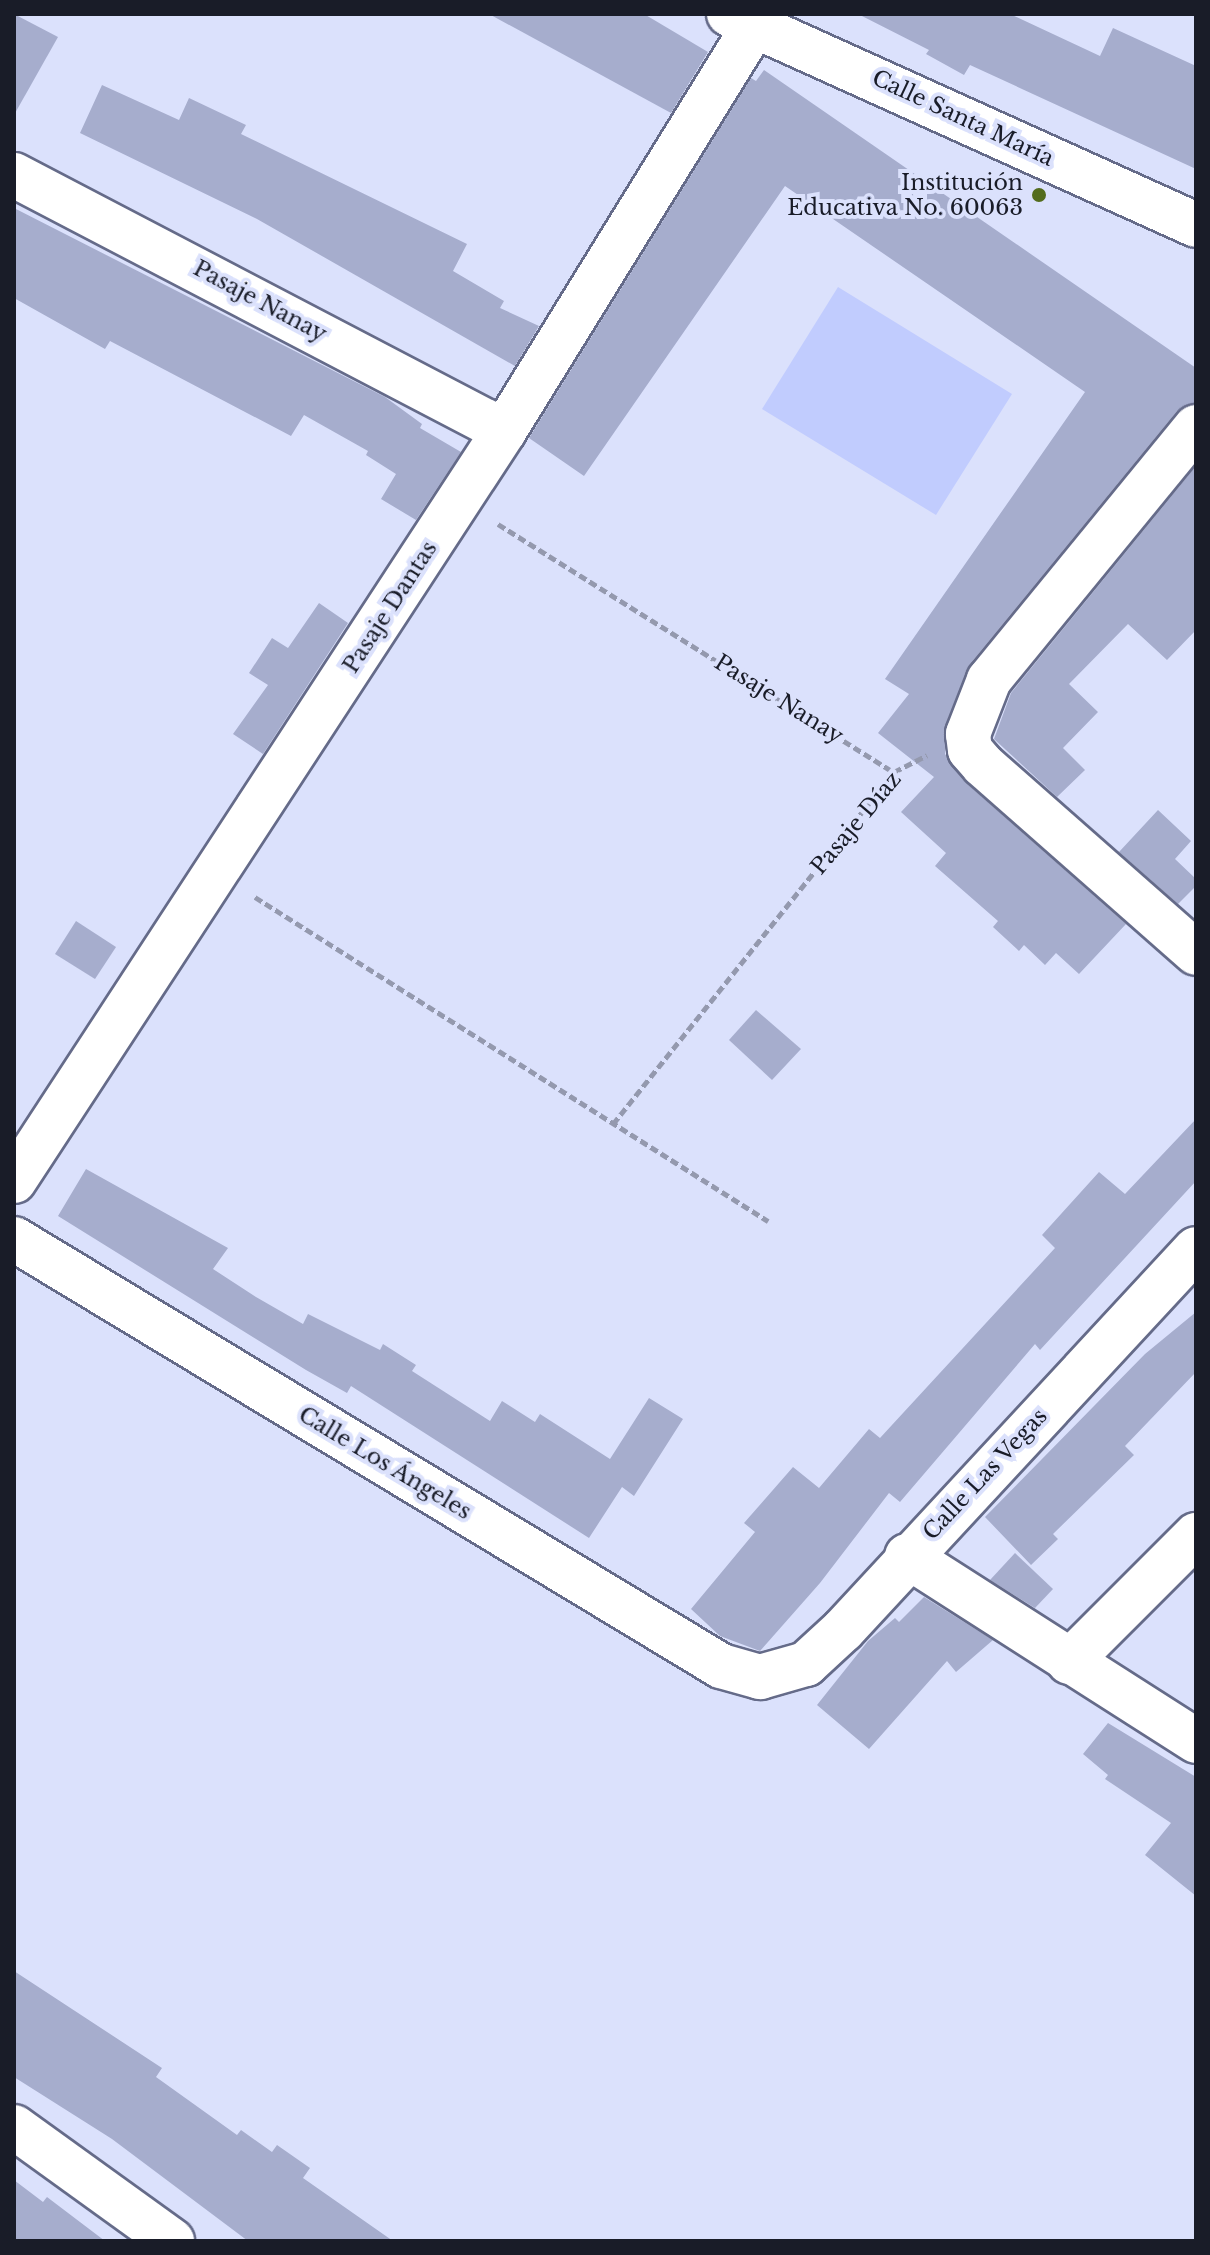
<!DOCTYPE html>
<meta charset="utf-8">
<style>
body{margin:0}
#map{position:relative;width:1210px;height:2255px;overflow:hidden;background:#dbe1fc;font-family:"Libre Baskerville",serif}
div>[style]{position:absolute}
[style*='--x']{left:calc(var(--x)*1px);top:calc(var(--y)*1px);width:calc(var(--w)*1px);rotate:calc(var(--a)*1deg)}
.green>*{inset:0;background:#c1ccfe}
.building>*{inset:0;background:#a6adcd}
.path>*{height:5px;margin-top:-2.5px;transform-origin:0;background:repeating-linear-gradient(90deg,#9499ae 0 8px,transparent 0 12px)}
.roads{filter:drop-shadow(2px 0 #656b89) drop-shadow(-2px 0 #656b89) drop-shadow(0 2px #656b89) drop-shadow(0 -2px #656b89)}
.minor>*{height:44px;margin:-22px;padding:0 22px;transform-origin:22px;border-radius:22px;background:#fff}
.dots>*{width:22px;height:22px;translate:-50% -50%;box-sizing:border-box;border:4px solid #dbe1fc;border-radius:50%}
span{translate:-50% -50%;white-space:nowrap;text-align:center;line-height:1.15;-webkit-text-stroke:8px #dbe1fc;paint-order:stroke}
.street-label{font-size:22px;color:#191c28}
.poi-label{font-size:22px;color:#191c28}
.right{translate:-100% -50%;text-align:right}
.frame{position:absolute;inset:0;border:16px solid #191c28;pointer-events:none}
</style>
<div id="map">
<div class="green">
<i style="clip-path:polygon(838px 287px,1012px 394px,936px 515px,762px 409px)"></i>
</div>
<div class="building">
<i style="clip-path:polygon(14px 14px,58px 37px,14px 115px)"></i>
<i style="clip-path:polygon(489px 14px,644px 14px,708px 52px,671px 113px)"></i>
<i style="clip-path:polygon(858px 14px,1010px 14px,1100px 56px,1113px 28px,1196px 66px,1196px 169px,970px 65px,964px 75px,926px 54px,929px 50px)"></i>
<i style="clip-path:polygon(764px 70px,1196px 368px,1196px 403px,1177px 411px,970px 664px,945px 726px,945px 754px,964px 781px,1126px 924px,1079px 974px,1056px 953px,1045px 965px,1024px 945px,1019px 951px,993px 927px,998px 921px,935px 866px,946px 853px,901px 812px,934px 777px,878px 733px,909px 694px,885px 679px,1085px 392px,785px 186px,584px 476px,529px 438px,751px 78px,756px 81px)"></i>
<i style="clip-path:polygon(102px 85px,179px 120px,189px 98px,246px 125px,241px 134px,467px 244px,453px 271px,504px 301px,500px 308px,539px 326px,515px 366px,257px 219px,80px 133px)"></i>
<i style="clip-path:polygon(14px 208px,385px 397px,422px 424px,420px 428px,461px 452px,416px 520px,381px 499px,396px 474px,366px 455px,368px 451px,304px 415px,291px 436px,110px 341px,105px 349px,14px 298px)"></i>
<i style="clip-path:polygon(1196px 466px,1196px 630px,1167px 660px,1128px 624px,1069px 684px,1098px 712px,1063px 748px,1085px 770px,1057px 797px,994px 739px,1011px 693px)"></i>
<i style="clip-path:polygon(319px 603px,348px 623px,263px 754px,233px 734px,268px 685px,249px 673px,272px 638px,288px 648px)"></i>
<i style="clip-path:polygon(1158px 810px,1191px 841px,1175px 859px,1196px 879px,1196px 886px,1178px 904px,1119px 852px)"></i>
<i style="clip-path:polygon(76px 921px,116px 947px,95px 979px,55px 954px)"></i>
<i style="clip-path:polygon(756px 1010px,801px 1049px,772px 1080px,729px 1040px)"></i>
<i style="clip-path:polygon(1196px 1119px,1196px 1181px,1040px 1350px,1035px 1344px,900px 1502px,889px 1493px,820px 1583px,760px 1651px,720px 1636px,691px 1609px,755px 1532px,744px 1523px,793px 1467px,819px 1488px,869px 1429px,880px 1438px,1055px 1248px,1042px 1235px,1099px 1172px,1125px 1194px)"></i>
<i style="clip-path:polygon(86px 1169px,228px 1248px,213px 1269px,256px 1297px,303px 1324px,308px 1314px,380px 1350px,383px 1344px,416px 1365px,412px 1371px,490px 1421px,502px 1401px,535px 1422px,540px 1414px,610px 1459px,649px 1398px,683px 1419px,634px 1496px,622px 1487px,589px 1538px,351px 1386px,347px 1393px,306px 1370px,58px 1216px)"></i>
<i style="clip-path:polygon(1196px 1312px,1196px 1372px,1125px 1446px,1134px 1455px,1053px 1534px,1058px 1539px,1031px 1565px,985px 1517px,1145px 1354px)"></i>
<i style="clip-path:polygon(1015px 1553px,1053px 1589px,1035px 1608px,990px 1580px)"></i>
<i style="clip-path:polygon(924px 1597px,993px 1640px,956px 1672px,947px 1661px,869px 1749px,817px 1705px,868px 1641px,895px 1618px,899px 1622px)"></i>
<i style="clip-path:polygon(1108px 1723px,1196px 1777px,1196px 1896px,1145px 1855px,1171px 1823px,1105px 1779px,1108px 1775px,1083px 1754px)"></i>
<i style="clip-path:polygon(14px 1971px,162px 2068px,156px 2077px,237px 2135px,241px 2130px,272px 2152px,277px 2145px,310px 2168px,303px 2178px,393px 2241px,248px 2241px,112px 2139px,14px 2077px)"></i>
<i style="clip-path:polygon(14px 2180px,43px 2202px,47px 2197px,105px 2241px,14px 2241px)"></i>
</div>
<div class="path">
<i style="--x:498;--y:524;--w:467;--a:32.1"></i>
<i style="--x:255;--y:897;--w:607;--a:32.28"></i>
<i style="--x:613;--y:1124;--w:450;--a:-51.4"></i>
<i style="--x:894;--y:772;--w:37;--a:-27"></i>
</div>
<div class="roads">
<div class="minor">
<i style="--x:729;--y:14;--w:512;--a:24.31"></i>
<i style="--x:14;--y:175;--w:553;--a:27.58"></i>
<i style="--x:1196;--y:427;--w:327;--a:129.3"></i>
<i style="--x:989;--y:680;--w:58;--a:111.3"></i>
<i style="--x:968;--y:734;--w:16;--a:83"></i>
<i style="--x:970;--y:750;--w:20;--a:49"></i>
<i style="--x:983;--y:765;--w:284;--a:41.4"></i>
<i style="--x:14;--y:1181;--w:896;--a:-56.84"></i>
<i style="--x:504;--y:431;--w:478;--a:-58.3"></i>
<i style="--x:14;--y:1239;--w:826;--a:31.13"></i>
<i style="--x:721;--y:1666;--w:41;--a:15.8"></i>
<i style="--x:760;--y:1677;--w:48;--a:-15.8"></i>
<i style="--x:806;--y:1664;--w:50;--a:-42.6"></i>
<i style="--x:843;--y:1630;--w:519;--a:-47.18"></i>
<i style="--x:907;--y:1556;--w:343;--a:32.6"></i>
<i style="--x:1069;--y:1662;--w:180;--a:-45"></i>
<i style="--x:14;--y:2127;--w:195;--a:35.8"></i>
</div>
</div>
<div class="dots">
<i style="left:1039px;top:195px;background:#536c1d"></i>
</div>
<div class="street-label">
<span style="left:963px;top:118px;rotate:25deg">Calle Santa María</span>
<span style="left:260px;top:301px;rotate:28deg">Pasaje Nanay</span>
<span style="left:390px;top:607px;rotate:-57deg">Pasaje Dantas</span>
<span style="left:779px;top:699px;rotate:32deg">Pasaje Nanay</span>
<span style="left:856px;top:823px;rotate:-50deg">Pasaje Díaz</span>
<span style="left:385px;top:1463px;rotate:31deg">Calle Los Ángeles</span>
<span style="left:985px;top:1474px;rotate:-47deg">Calle Las Vegas</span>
</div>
<div class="poi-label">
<span class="right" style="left:1023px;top:195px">Institución<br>Educativa No. 60063</span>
</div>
<div class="frame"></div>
</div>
